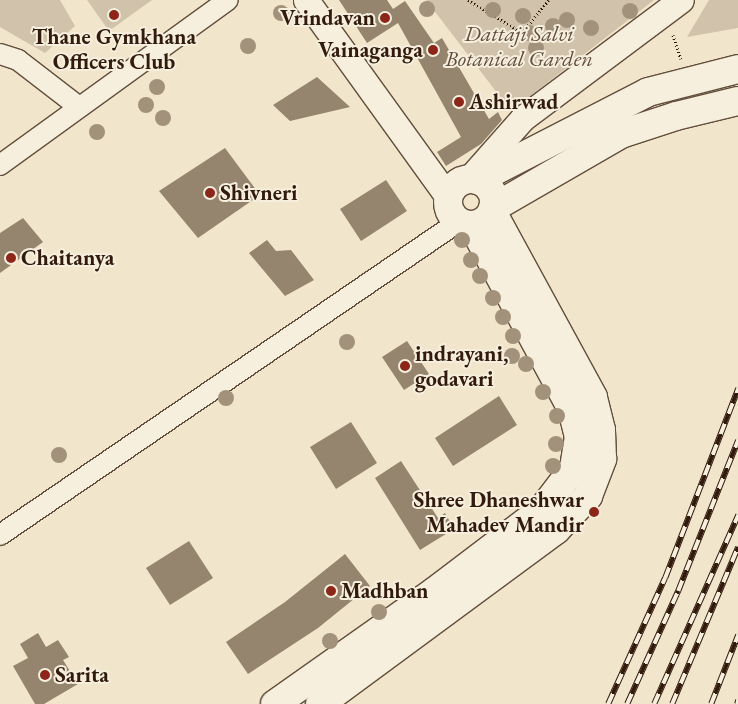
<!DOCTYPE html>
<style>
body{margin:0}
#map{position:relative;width:738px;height:704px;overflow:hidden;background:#f1e6cb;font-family:"EB Garamond",serif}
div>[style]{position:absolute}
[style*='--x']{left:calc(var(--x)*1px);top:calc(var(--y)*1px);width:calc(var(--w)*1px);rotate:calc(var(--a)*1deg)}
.green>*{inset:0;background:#d1c3ab}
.building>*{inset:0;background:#95856f}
.path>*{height:3px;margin-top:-1.5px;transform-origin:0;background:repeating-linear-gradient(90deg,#321b0c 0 1px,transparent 0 3.5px)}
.roads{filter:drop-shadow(1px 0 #624e3c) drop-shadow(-1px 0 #624e3c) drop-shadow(0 1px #624e3c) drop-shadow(0 -1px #624e3c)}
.minor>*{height:20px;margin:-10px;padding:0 10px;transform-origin:10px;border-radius:10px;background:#f6efdd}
.tertiary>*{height:25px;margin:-12.5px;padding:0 12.5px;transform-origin:12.5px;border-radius:12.5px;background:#f6efdd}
.secondary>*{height:28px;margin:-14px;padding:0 14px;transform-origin:14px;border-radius:14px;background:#f6efdd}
.secondary>.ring{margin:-14px;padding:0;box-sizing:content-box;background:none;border:28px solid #f6efdd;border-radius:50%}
.rail>*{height:5.5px;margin-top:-2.75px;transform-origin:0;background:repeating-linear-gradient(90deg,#f6efdd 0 11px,#321b0c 0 22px);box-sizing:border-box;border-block:1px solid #321b0c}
.trees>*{width:16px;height:16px;margin:-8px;border-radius:50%;background:#a2927c}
.dots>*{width:14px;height:14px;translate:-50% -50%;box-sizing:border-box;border:2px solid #f6efdd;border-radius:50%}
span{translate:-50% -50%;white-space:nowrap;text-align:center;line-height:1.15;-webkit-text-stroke:4px #f6efdd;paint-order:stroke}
.poi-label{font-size:22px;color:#321b0c;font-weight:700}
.right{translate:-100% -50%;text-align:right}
.left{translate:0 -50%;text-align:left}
.park-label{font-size:22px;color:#624d3c;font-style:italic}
</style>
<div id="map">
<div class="green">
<i style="clip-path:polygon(0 0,60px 0,75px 26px,45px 53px,0 27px)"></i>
<i style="clip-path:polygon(87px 0,152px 0,109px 31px)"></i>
<i style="clip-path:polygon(426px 0,654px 0,511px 111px)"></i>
<i style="clip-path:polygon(709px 0,738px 0,738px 28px,687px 37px)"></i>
</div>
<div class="building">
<i style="clip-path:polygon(339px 0,387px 0,393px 9px,405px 1px,434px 43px,442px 38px,489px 119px,498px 112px,502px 120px,481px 144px,446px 166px,437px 152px,461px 137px,398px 23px,367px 43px)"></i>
<i style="clip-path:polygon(317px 77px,350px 107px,290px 121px,273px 105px)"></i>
<i style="clip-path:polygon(225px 148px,260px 195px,198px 238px,159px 191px)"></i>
<i style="clip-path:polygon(386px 180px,407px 211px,361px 241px,340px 209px)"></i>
<i style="clip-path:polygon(23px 218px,43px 242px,0 273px,0 233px)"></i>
<i style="clip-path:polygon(267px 240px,276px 251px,291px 250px,314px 280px,285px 296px,249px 253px)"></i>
<i style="clip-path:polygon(407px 341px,429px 374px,404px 390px,382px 357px)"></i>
<i style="clip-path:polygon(499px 396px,517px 425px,453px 466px,435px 438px)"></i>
<i style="clip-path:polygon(351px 422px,377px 463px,336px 489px,310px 447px)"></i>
<i style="clip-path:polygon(401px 461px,438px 518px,445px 513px,454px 529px,420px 550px,375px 478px)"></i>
<i style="clip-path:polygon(189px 541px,213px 578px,170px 605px,146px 568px)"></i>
<i style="clip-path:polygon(345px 554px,370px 586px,318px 628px,248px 674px,226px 642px,285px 602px)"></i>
<i style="clip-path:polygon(38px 633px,46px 647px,58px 640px,69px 657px,63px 660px,78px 684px,44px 704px,35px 704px,13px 666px,28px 658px,20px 644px)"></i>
</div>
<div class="path">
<i style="--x:468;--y:0;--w:58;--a:31"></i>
<i style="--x:518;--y:30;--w:8;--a:-14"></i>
<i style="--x:526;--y:28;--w:36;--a:-51"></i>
<i style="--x:673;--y:35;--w:25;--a:72"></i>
</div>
<div class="roads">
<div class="minor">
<i style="--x:0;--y:54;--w:19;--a:18"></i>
<i style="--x:18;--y:60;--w:77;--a:37.6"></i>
<i style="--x:0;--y:165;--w:281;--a:-35.9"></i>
<i style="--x:0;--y:535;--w:555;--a:-34.35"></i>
</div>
<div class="tertiary">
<i style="--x:306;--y:0;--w:243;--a:54.2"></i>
<i style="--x:469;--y:179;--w:81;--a:-48.5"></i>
<i style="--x:523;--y:118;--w:197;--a:-36.8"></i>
</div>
<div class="secondary">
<i class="ring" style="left:448px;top:179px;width:18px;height:18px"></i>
<i style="--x:477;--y:180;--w:192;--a:-27.2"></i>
<i style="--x:648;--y:92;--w:93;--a:-14.3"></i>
<i style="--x:493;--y:208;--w:148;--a:-30"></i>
<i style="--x:621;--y:134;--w:58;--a:-18.1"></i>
<i style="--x:676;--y:116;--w:64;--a:-13.6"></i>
<i style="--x:275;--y:704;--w:194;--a:-35.2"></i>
<i style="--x:434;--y:592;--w:136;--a:-37.2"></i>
<i style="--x:542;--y:510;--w:53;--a:-52.7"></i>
<i style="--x:574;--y:468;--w:31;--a:-81"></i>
<i style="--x:579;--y:437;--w:29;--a:-104"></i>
<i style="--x:572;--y:409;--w:209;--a:-118.5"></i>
<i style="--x:320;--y:704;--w:293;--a:-36.4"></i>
<i style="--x:556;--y:530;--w:47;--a:-46.7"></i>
<i style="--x:588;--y:496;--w:40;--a:-69"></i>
<i style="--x:602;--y:459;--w:29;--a:-92"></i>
<i style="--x:601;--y:430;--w:34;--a:-104"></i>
<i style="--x:593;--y:397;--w:211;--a:-118.6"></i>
</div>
</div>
<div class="rail">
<i style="--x:608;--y:704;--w:138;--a:-65.7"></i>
<i style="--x:665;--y:578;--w:203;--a:-68.9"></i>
<i style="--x:627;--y:704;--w:124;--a:-65.7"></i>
<i style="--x:678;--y:591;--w:162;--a:-68.3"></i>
<i style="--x:654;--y:704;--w:207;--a:-66"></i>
<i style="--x:672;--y:704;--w:170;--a:-67.2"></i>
<i style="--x:711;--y:704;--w:74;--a:-68.6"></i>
<i style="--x:737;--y:704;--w:4;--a:-76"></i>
</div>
<div class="trees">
<i style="left:427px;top:9px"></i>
<i style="left:493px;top:10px"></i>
<i style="left:630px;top:11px"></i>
<i style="left:281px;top:13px"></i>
<i style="left:523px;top:16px"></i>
<i style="left:567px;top:20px"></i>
<i style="left:553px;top:26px"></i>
<i style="left:591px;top:28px"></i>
<i style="left:529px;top:33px"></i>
<i style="left:248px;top:46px"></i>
<i style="left:536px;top:48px"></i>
<i style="left:157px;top:87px"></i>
<i style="left:146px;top:105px"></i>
<i style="left:163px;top:118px"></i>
<i style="left:97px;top:132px"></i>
<i style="left:462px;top:240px"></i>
<i style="left:471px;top:260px"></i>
<i style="left:480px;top:276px"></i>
<i style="left:493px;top:298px"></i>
<i style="left:503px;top:317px"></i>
<i style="left:513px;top:336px"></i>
<i style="left:347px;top:342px"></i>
<i style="left:512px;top:356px"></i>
<i style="left:526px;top:364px"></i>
<i style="left:543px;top:392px"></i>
<i style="left:226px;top:398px"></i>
<i style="left:557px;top:416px"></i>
<i style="left:556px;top:444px"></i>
<i style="left:59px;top:455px"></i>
<i style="left:553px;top:466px"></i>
<i style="left:379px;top:612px"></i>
<i style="left:330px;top:641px"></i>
</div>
<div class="dots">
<i style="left:114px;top:15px;background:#8f2418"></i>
<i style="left:385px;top:18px;background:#8f2418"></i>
<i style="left:433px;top:50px;background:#8f2418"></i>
<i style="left:459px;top:102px;background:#8f2418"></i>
<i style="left:210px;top:193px;background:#8f2418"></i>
<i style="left:11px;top:258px;background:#8f2418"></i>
<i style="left:405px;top:366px;background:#8f2418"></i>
<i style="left:594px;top:512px;background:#8f2418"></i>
<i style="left:331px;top:591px;background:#8f2418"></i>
<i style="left:45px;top:675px;background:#8f2418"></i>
</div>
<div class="poi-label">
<span class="right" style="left:375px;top:18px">Vrindavan</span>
<span style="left:114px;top:49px">Thane Gymkhana<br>Officers Club</span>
<span class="right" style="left:423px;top:50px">Vainaganga</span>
<span class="left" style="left:469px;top:102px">Ashirwad</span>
<span class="left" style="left:220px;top:193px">Shivneri</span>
<span class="left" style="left:21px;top:258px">Chaitanya</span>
<span class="left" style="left:415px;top:366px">indrayani,<br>godavari</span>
<span class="right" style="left:584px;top:512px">Shree Dhaneshwar<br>Mahadev Mandir</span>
<span class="left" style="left:341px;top:591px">Madhban</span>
<span class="left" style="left:55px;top:675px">Sarita</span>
</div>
<div class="park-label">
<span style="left:519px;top:46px">Dattaji Salvi<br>Botanical Garden</span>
</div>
</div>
